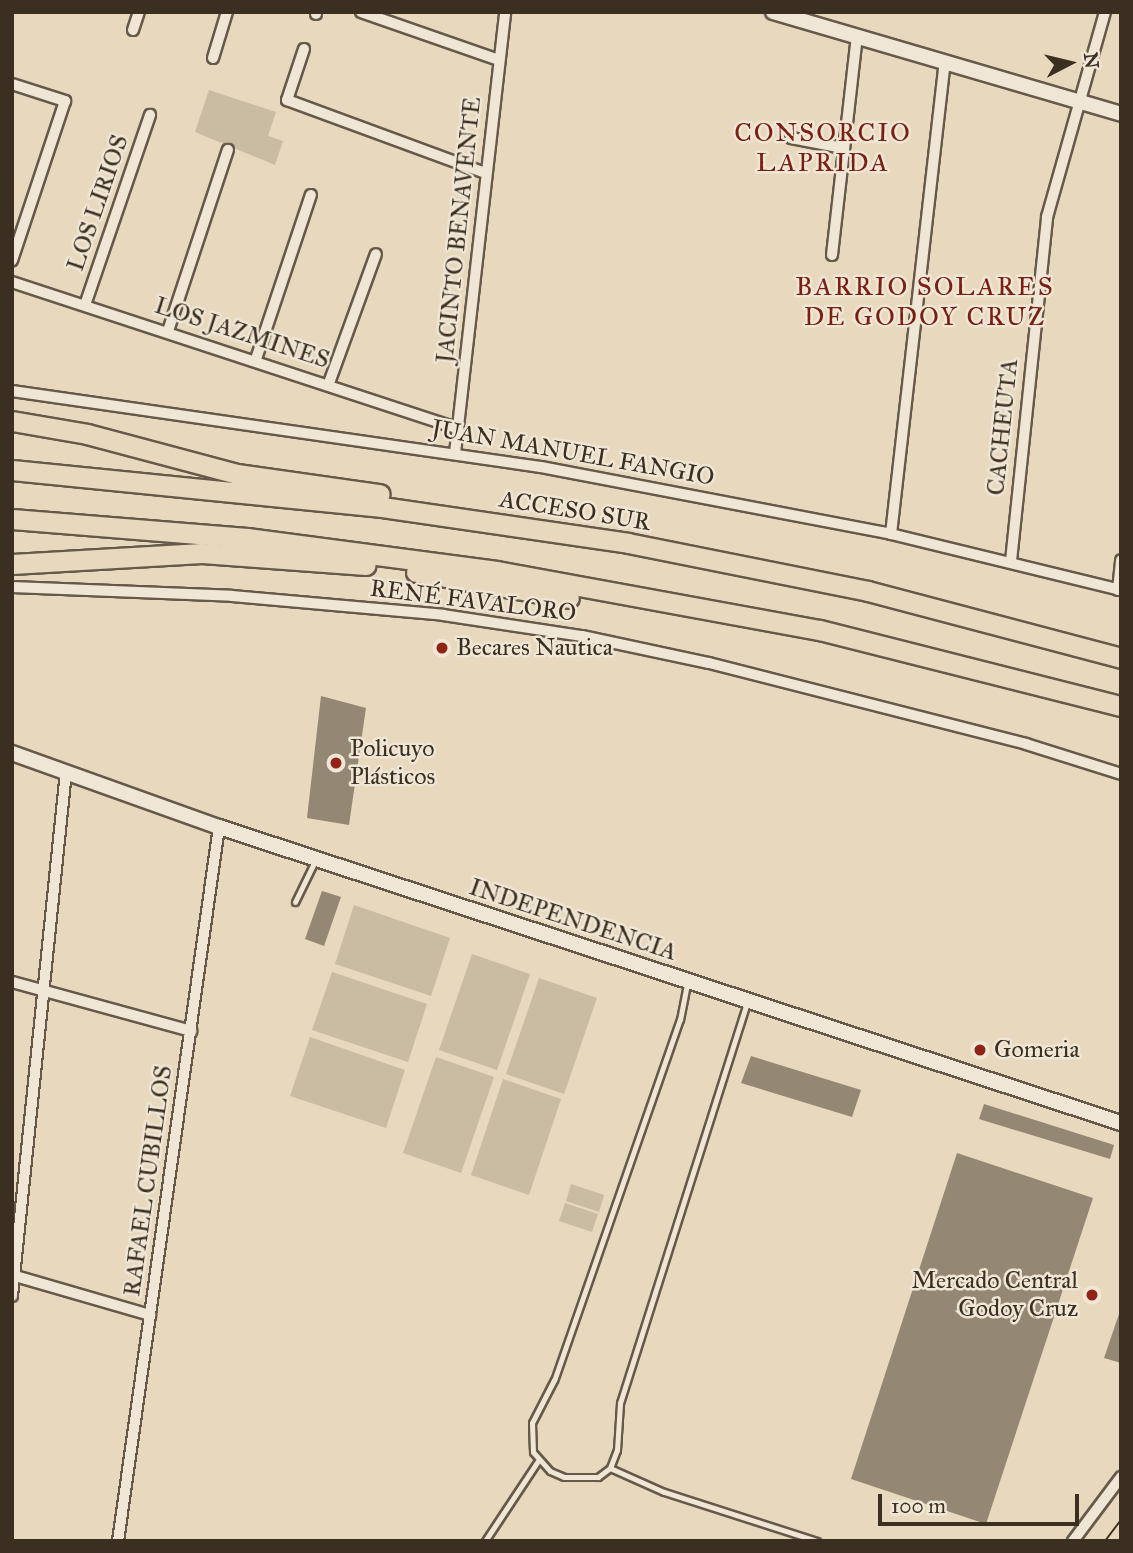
<!DOCTYPE html>
<meta charset="utf-8">
<style>
body{margin:0}
#map{position:relative;width:1133px;height:1553px;overflow:hidden;background:#e7d8be;font-family:"IM FELL Great Primer",serif}
div>[style]{position:absolute}
[style*='--x']{left:calc(var(--x)*1px);top:calc(var(--y)*1px);width:calc(var(--w)*1px);rotate:calc(var(--a)*1deg)}
.green>*{inset:0;background:#cabba3}
.building>*{inset:0;background:#948773}
.roads{filter:drop-shadow(2px 0 #665949) drop-shadow(-2px 0 #665949) drop-shadow(0 2px #665949) drop-shadow(0 -2px #665949)}
.lane>*{height:5px;margin:-2.5px;padding:0 2.5px;transform-origin:2.5px;border-radius:2.5px;background:#efe6d5}
.street>*{height:10px;margin:-5px;padding:0 5px;transform-origin:5px;border-radius:5px;background:#efe6d5}
.secondary>*{height:14px;margin:-7px;padding:0 7px;transform-origin:7px;border-radius:7px;background:#efe6d5}
.highway>*{height:19px;margin:-9.5px;padding:0 9.5px;transform-origin:9.5px;border-radius:9.5px;background:#e7d8be}
.tram>*{height:2px;margin:-1px;padding:0 1px;transform-origin:1px;border-radius:1px;background:#3b2f22}
.dots>*{width:19px;height:19px;translate:-50% -50%;box-sizing:border-box;border:4px solid #efe6d5;border-radius:50%}
span{translate:-50% -50%;white-space:nowrap;text-align:center;line-height:1.15;-webkit-text-stroke:5px #efe6d5;paint-order:stroke}
.street-label{font-size:24px;color:#3b2f22}
.poi-label{font-size:24px;color:#3b2f22}
.left{translate:0 -50%;text-align:left}
.right{translate:-100% -50%;text-align:right}
.neighbourhood-label{font-size:26px;color:#7a1f14;letter-spacing:2px}
.frame{position:absolute;inset:0;border:14px solid #3b2f22;pointer-events:none}
.north{position:absolute;left:1035px;top:28px;width:70px;height:70px;-webkit-text-stroke:5px #efe6d5;paint-order:stroke;rotate:83deg;font-size:19px;font-weight:700;line-height:28px;text-align:center;color:#3b2f22}
.north::after{content:'';display:block;margin:auto;width:24px;height:32px;background:#3b2f22;clip-path:polygon(50% 0,100% 100%,50% 72%,0 100%)}
.scale{position:absolute;left:878px;top:1494px;width:201px;height:32px;box-sizing:border-box;border:4px solid #3b2f22;border-top:0;padding-left:9px;font-size:21px;line-height:24px;white-space:nowrap;color:#3b2f22;-webkit-text-stroke:5px #efe6d5;paint-order:stroke}
</style>
<div id="map">
<div class="green">
<i style="clip-path:polygon(209px 90px,276px 112px,268px 136px,283px 141px,275px 165px,195px 132px)"></i>
<i style="clip-path:polygon(354px 905px,450px 938px,431px 996px,335px 964px)"></i>
<i style="clip-path:polygon(472px 954px,530px 974px,497px 1070px,439px 1050px)"></i>
<i style="clip-path:polygon(332px 972px,427px 1004px,408px 1062px,312px 1030px)"></i>
<i style="clip-path:polygon(539px 978px,597px 998px,564px 1094px,506px 1074px)"></i>
<i style="clip-path:polygon(310px 1037px,405px 1070px,386px 1128px,290px 1096px)"></i>
<i style="clip-path:polygon(436px 1057px,494px 1077px,461px 1173px,403px 1153px)"></i>
<i style="clip-path:polygon(503px 1079px,561px 1099px,529px 1195px,471px 1175px)"></i>
<i style="clip-path:polygon(571px 1184px,604px 1195px,599px 1212px,566px 1201px)"></i>
<i style="clip-path:polygon(565px 1203px,598px 1214px,592px 1232px,559px 1221px)"></i>
</div>
<div class="building">
<i style="clip-path:polygon(321px 696px,366px 708px,349px 825px,307px 818px)"></i>
<i style="clip-path:polygon(322px 891px,341px 897px,324px 946px,305px 939px)"></i>
<i style="clip-path:polygon(751px 1056px,861px 1090px,852px 1117px,741px 1083px)"></i>
<i style="clip-path:polygon(984px 1104px,1114px 1145px,1110px 1159px,979px 1119px)"></i>
<i style="clip-path:polygon(957px 1153px,1093px 1198px,986px 1524px,851px 1479px)"></i>
<i style="clip-path:polygon(1119px 1314px,1121px 1315px,1121px 1363px,1104px 1358px)"></i>
</div>
<div class="roads">
<div class="lane">
<i style="--x:295;--y:902;--w:46;--a:-64"></i>
<i style="--x:687;--y:984;--w:36;--a:101"></i>
<i style="--x:680;--y:1019;--w:382;--a:109.2"></i>
<i style="--x:554;--y:1380;--w:48;--a:117.1"></i>
<i style="--x:532;--y:1423;--w:29;--a:88"></i>
<i style="--x:533;--y:1452;--w:25;--a:48"></i>
<i style="--x:550;--y:1471;--w:15;--a:23"></i>
<i style="--x:564;--y:1477;--w:34;--a:0"></i>
<i style="--x:598;--y:1477;--w:15;--a:-37"></i>
<i style="--x:610;--y:1468;--w:19;--a:-69"></i>
<i style="--x:617;--y:1450;--w:47;--a:-86.3"></i>
<i style="--x:620;--y:1403;--w:421;--a:-72.4"></i>
<i style="--x:610;--y:1468;--w:59;--a:24"></i>
<i style="--x:664;--y:1492;--w:161;--a:17.8"></i>
<i style="--x:485;--y:1541;--w:96;--a:-56.5"></i>
</div>
<div class="street">
<i style="--x:361;--y:12;--w:146;--a:19.2"></i>
<i style="--x:316;--y:14;--w:2;--a:-90"></i>
<i style="--x:133;--y:30;--w:19;--a:-72"></i>
<i style="--x:304;--y:49;--w:54;--a:108.4"></i>
<i style="--x:287;--y:100;--w:211;--a:20.2"></i>
<i style="--x:213;--y:58;--w:48;--a:-73.1"></i>
<i style="--x:12;--y:84;--w:56;--a:17.8"></i>
<i style="--x:65;--y:101;--w:168;--a:108.4"></i>
<i style="--x:791;--y:138;--w:53;--a:10.9"></i>
<i style="--x:832;--y:255;--w:219;--a:-83.5"></i>
<i style="--x:12;--y:282;--w:470;--a:18.2"></i>
<i style="--x:85;--y:305;--w:201;--a:-71.1"></i>
<i style="--x:168;--y:331;--w:191;--a:-71.7"></i>
<i style="--x:256;--y:359;--w:173;--a:-71.5"></i>
<i style="--x:329;--y:383;--w:137;--a:-70"></i>
<i style="--x:12;--y:391;--w:534;--a:8.18"></i>
<i style="--x:541;--y:467;--w:356;--a:10.8"></i>
<i style="--x:891;--y:534;--w:237;--a:13.7"></i>
<i style="--x:455;--y:453;--w:444;--a:-83.5"></i>
<i style="--x:891;--y:534;--w:474;--a:-83.5"></i>
<i style="--x:1011;--y:561;--w:346;--a:-84"></i>
<i style="--x:1047;--y:217;--w:213;--a:-74.2"></i>
<i style="--x:12;--y:587;--w:220;--a:2.3"></i>
<i style="--x:232;--y:596;--w:212;--a:5.1"></i>
<i style="--x:443;--y:615;--w:141;--a:8.6"></i>
<i style="--x:582;--y:636;--w:130;--a:12"></i>
<i style="--x:709;--y:663;--w:327;--a:14.3"></i>
<i style="--x:1026;--y:744;--w:100;--a:17.5"></i>
<i style="--x:1118;--y:590;--w:30;--a:-84"></i>
<i style="--x:12;--y:982;--w:186;--a:15.3"></i>
<i style="--x:12;--y:1275;--w:144;--a:16.2"></i>
<i style="--x:12;--y:1296;--w:527;--a:-84.12"></i>
<i style="--x:118;--y:1541;--w:721;--a:-81.95"></i>
<i style="--x:1073;--y:1541;--w:80;--a:-53.1"></i>
</div>
<div class="secondary">
<i style="--x:773;--y:12;--w:363;--a:16.3"></i>
<i style="--x:12;--y:753;--w:220;--a:19.7"></i>
<i style="--x:219;--y:827;--w:949;--a:18.17"></i>
</div>
<div class="highway">
<i style="--x:12;--y:421;--w:76;--a:9.8"></i>
<i style="--x:87;--y:434;--w:155;--a:14.9"></i>
<i style="--x:237;--y:474;--w:144;--a:8"></i>
<i style="--x:12;--y:470;--w:372;--a:5.7"></i>
<i style="--x:382;--y:507;--w:249;--a:8.3"></i>
<i style="--x:628;--y:543;--w:245;--a:11.3"></i>
<i style="--x:868;--y:591;--w:262;--a:14.8"></i>
<i style="--x:12;--y:519;--w:236;--a:4.6"></i>
<i style="--x:247;--y:538;--w:252;--a:7.5"></i>
<i style="--x:497;--y:571;--w:328;--a:10.4"></i>
<i style="--x:820;--y:630;--w:310;--a:14.2"></i>
<i style="--x:12;--y:564;--w:190;--a:-3.3"></i>
<i style="--x:202;--y:553;--w:164;--a:4.2"></i>
<i style="--x:416;--y:572;--w:155;--a:9.6"></i>
</div>
</div>
<div class="tram">
<i style="--x:1105;--y:1541;--w:26;--a:-53"></i>
</div>
<div class="dots">
<i style="left:442px;top:648px;background:#8f2418"></i>
<i style="left:336px;top:763px;background:#8f2418"></i>
<i style="left:980px;top:1050px;background:#8f2418"></i>
<i style="left:1092px;top:1295px;background:#8f2418"></i>
</div>
<div class="street-label">
<span style="left:98px;top:203px;rotate:-71deg">LOS LIRIOS</span>
<span style="left:459px;top:230px;rotate:-84deg">JACINTO BENAVENTE</span>
<span style="left:242px;top:333px;rotate:18deg">LOS JAZMINES</span>
<span style="left:1003px;top:427px;rotate:-84deg">CACHEUTA</span>
<span style="left:573px;top:453px;rotate:10deg">JUAN MANUEL FANGIO</span>
<span style="left:575px;top:511px;rotate:9deg">ACCESO SUR</span>
<span style="left:473px;top:601px;rotate:7deg">RENÉ FAVALORO</span>
<span style="left:573px;top:920px;rotate:18deg">INDEPENDENCIA</span>
<span style="left:148px;top:1181px;rotate:-82deg">RAFAEL CUBILLOS</span>
</div>
<div class="poi-label">
<span class="left" style="left:456px;top:648px">Becares Nautica</span>
<span class="left" style="left:350px;top:763px">Policuyo<br>Plásticos</span>
<span class="left" style="left:994px;top:1050px">Gomeria</span>
<span class="right" style="left:1078px;top:1295px">Mercado Central<br>Godoy Cruz</span>
</div>
<div class="neighbourhood-label">
<span style="left:823px;top:148px">CONSORCIO<br>LAPRIDA</span>
<span style="left:925px;top:302px">BARRIO SOLARES<br>DE GODOY CRUZ</span>
</div>
<div class="frame"></div>
<div class="north">N</div>
<div class="scale">100 m</div>
</div>
